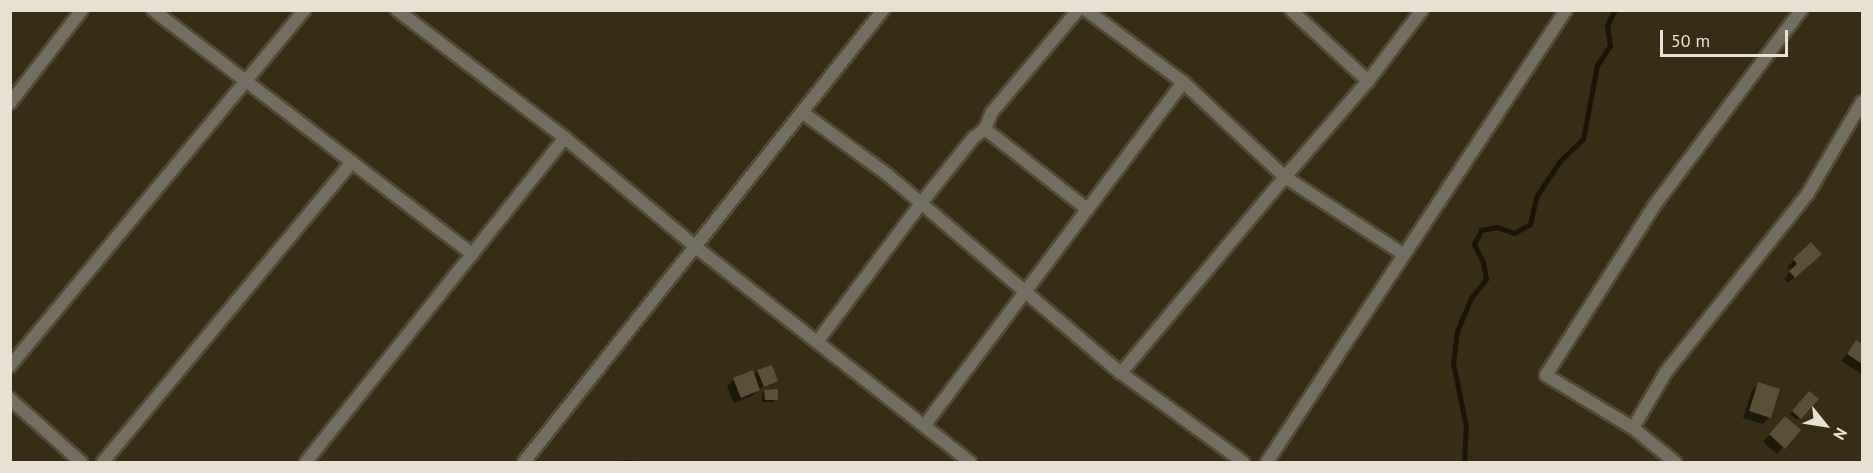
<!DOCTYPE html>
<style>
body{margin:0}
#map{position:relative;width:1873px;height:473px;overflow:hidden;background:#362d14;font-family:"PT Sans",sans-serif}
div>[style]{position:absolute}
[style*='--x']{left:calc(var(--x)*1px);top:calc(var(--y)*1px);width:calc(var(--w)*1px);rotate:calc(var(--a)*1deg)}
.shadow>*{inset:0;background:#0007}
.stream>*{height:5px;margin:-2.5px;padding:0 2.5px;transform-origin:2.5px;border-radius:2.5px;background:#1a1507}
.building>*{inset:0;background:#595035}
.roads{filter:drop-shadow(2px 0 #524a32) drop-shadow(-2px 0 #524a32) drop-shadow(0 2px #524a32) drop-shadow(0 -2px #524a32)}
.street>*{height:12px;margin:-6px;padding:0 6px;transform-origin:6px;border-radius:6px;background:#726e62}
span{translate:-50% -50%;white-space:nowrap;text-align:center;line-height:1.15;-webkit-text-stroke:4.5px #362d14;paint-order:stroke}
.frame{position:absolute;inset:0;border:12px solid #e6e1d2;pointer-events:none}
.north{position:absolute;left:1795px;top:395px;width:60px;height:60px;-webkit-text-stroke:4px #362d14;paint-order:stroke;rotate:120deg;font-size:16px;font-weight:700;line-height:24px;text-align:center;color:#e6e1d2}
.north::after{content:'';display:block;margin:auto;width:21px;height:27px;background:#e6e1d2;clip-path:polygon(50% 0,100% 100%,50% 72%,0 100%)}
.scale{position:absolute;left:1660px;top:30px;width:128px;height:27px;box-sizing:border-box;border:3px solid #e6e1d2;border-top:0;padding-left:8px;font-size:18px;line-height:21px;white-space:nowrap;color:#e6e1d2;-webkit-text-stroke:4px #362d14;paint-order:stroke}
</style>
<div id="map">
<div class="shadow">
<i style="clip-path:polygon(1811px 244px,1813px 260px,1788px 283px,1784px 279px,1791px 271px,1787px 267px)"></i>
<i style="clip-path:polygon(1856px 342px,1862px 346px,1862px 374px,1841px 361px)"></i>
<i style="clip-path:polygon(758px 371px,776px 381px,760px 388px,752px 396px,734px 403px,727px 386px,734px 379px,753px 376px)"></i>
<i style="clip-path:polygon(1759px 384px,1778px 390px,1769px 417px,1763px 424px,1743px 418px,1752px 390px)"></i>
<i style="clip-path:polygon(765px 391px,776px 399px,773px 402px,762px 402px,762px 394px)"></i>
<i style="clip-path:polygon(1809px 393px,1816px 399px,1797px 420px,1790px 414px)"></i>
<i style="clip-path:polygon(1778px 425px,1799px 430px,1777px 454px,1763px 442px)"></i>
<i style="clip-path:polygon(623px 460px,645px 462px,621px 462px)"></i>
</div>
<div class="stream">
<i style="--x:1464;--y:462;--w:36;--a:-87"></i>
<i style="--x:1466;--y:426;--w:64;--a:-101.7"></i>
<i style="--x:1453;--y:363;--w:32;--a:-83"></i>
<i style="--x:1457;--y:331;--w:36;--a:-67"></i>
<i style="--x:1471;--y:298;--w:24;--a:-52"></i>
<i style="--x:1486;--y:279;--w:17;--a:-100"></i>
<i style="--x:1483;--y:262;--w:20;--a:-117"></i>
<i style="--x:1474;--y:244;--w:16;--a:-63"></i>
<i style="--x:1481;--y:230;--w:16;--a:-11"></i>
<i style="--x:1497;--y:227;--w:18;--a:19"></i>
<i style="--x:1514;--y:233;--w:18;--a:-29"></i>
<i style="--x:1530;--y:224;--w:28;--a:-77"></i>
<i style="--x:1536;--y:197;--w:43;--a:-56.3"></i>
<i style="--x:1560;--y:161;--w:32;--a:-44"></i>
<i style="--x:1583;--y:139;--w:75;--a:-79.3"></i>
<i style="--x:1597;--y:65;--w:23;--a:-56"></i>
<i style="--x:1610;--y:46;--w:21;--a:-98"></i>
<i style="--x:1607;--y:25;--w:17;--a:-62"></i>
</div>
<div class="building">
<i style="clip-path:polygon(1811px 242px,1822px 254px,1795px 278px,1789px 271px,1797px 264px,1793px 259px)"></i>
<i style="clip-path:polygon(1856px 340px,1862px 344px,1862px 364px,1847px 354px)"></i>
<i style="clip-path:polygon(772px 365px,778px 381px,764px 387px,757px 370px)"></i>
<i style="clip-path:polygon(753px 370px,760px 390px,741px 398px,733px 378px)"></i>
<i style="clip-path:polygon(1758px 382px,1780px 389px,1771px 418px,1749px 411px)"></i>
<i style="clip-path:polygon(778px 389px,778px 400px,765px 400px,764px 390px)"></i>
<i style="clip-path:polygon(1809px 391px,1819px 399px,1801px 419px,1792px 411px)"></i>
<i style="clip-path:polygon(1785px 416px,1801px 430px,1785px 449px,1769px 434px)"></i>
</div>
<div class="roads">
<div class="street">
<i style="--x:153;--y:10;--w:402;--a:37.4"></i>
<i style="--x:397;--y:10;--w:211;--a:37.3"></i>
<i style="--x:565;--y:138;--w:172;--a:39.8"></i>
<i style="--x:697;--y:248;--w:347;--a:38.1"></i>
<i style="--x:1086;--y:10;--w:121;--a:36.6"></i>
<i style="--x:1183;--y:82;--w:139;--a:43"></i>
<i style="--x:1285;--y:177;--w:141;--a:33.1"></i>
<i style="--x:1291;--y:10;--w:105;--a:42.7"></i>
<i style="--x:10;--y:103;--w:118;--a:-52.3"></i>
<i style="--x:803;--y:113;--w:105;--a:36.1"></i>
<i style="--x:888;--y:175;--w:306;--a:40.4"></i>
<i style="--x:1121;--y:373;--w:151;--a:36.1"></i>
<i style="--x:985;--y:129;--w:130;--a:38.1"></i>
<i style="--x:817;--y:342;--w:175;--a:-53.1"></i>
<i style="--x:922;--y:202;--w:82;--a:-51.4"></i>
<i style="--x:973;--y:138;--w:15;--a:-37"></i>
<i style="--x:985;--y:129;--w:18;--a:-68"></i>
<i style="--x:992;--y:112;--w:133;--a:-49.9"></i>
<i style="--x:10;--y:366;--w:462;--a:-50.4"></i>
<i style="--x:1121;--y:373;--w:256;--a:-50.1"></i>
<i style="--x:1285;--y:177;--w:127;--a:-49.2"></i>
<i style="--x:1368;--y:81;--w:89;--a:-52.7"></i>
<i style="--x:10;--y:399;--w:95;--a:41.6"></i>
<i style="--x:924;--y:426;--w:431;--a:-53"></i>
<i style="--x:1633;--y:428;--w:65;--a:-59.5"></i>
<i style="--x:1666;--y:372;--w:226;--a:-51.5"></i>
<i style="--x:1807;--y:195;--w:108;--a:-59.4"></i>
<i style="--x:103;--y:462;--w:390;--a:-50.3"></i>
<i style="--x:306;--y:462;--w:415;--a:-51.4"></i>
<i style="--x:524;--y:462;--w:577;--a:-51.54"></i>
<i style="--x:1267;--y:462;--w:542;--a:-56.52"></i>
<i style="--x:1675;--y:462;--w:54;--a:-141"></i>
<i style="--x:1633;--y:428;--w:102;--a:-148.7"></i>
<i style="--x:1546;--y:375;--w:201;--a:-57.4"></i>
<i style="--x:1654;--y:206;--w:245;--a:-53.1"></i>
</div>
</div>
<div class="frame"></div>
<div class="north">N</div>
<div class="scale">50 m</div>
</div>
